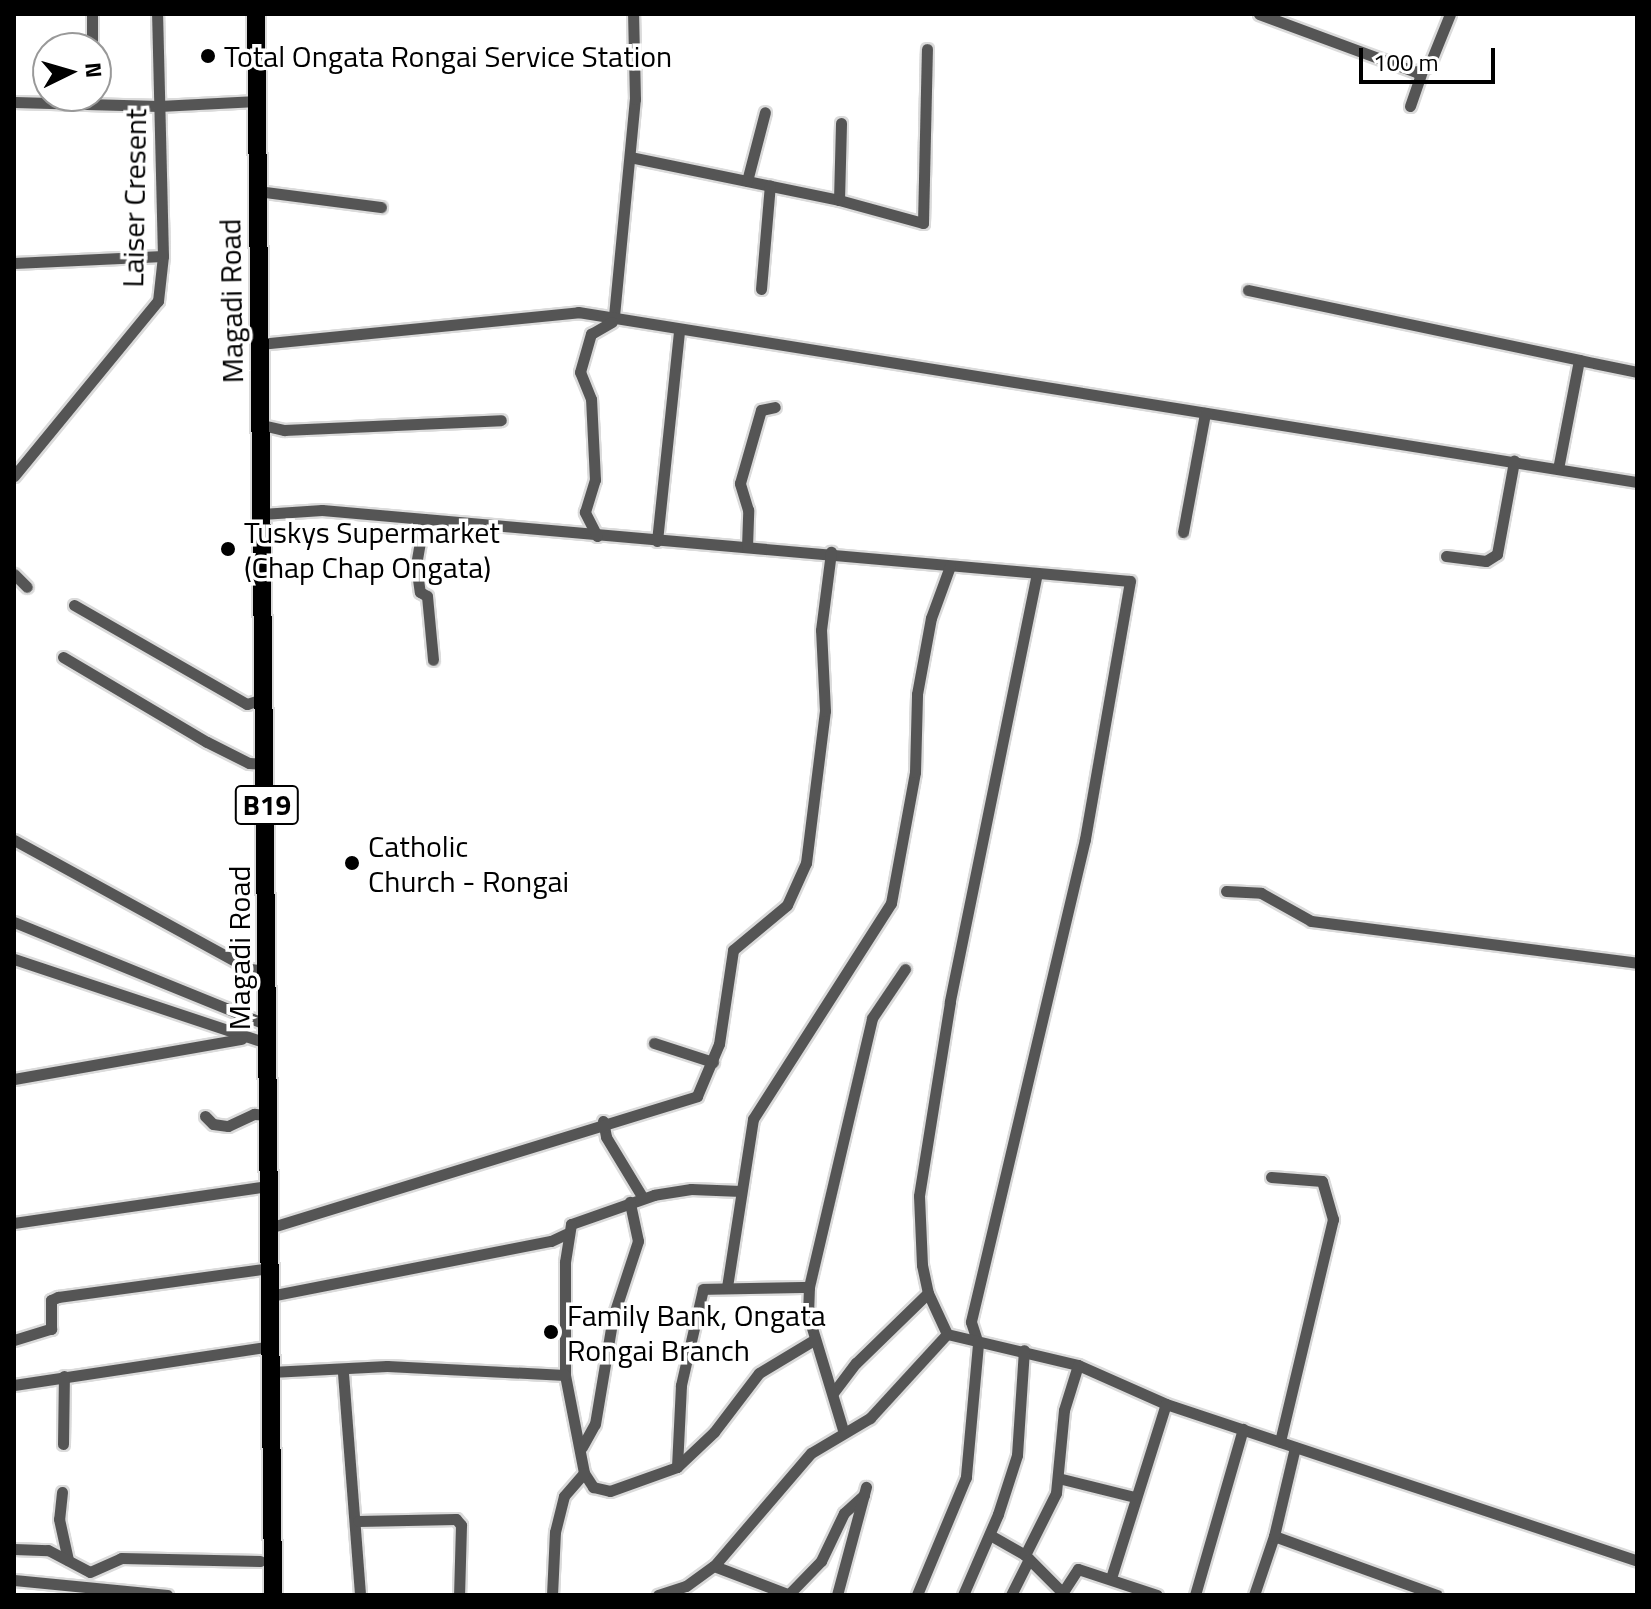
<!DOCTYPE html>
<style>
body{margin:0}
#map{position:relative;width:1651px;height:1609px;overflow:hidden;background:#fff;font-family:"Titillium Web",sans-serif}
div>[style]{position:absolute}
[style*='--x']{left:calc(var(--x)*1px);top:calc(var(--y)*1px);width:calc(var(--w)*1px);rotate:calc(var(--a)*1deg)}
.roads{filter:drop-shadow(2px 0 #dbdbdb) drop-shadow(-2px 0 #dbdbdb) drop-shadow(0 2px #dbdbdb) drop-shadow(0 -2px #dbdbdb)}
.minor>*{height:11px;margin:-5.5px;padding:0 5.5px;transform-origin:5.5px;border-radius:5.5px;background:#555}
.trunk>*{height:18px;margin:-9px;padding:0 9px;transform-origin:9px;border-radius:9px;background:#000}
.dots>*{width:22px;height:22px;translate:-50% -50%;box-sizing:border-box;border:4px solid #fff;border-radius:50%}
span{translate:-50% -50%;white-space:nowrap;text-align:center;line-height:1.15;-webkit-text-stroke:7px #fff;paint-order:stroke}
.shield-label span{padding:2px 6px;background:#fff;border:2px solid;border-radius:6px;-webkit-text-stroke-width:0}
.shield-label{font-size:28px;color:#000;font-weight:700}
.poi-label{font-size:30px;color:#000}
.left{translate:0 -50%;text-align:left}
.street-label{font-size:30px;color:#000}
.frame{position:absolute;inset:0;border:16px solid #000;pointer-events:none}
.north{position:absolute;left:32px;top:32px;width:80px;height:80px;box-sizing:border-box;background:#fff;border:2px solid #999;border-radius:50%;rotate:85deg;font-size:22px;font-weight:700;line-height:32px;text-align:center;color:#000}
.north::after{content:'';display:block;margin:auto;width:28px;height:36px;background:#000;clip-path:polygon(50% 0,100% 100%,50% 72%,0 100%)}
.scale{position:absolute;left:1359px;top:48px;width:136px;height:36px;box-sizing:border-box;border:4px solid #000;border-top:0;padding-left:10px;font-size:24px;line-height:28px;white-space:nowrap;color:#000;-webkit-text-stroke:6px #fff;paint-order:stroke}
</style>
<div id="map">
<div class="roads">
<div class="minor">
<i style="--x:1259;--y:14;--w:167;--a:20.3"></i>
<i style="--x:1416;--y:72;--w:14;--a:-25"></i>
<i style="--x:1429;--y:66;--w:56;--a:-68"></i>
<i style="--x:92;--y:48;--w:34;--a:-90"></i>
<i style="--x:14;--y:102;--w:145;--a:1.6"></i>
<i style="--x:159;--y:106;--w:98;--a:-2.9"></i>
<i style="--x:1410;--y:106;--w:36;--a:-71"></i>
<i style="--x:630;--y:157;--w:213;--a:11.6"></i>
<i style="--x:839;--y:200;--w:87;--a:15.3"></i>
<i style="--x:923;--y:223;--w:174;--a:-88.7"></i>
<i style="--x:747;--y:181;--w:71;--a:-75.4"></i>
<i style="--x:257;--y:191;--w:125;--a:7.4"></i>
<i style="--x:839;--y:200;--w:77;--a:-88.5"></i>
<i style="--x:14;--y:263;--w:149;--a:-2.7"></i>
<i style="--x:761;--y:289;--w:104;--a:-85.1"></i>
<i style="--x:1248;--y:290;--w:338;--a:11.9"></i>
<i style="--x:614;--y:316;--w:218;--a:-84.5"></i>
<i style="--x:635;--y:99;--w:85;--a:-91.3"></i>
<i style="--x:260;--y:344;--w:320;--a:-5.7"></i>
<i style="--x:578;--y:312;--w:1073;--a:9.12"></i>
<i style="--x:262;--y:425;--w:23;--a:13"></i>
<i style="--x:284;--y:430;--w:217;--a:-2.6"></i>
<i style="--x:1558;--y:469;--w:111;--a:-79.1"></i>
<i style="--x:1579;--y:360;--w:59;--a:11.7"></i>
<i style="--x:14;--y:476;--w:227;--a:-50.6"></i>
<i style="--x:158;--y:301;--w:45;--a:-83.7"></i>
<i style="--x:163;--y:256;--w:242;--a:-91.4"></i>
<i style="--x:262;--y:514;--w:60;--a:-3.8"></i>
<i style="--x:322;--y:510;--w:811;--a:5.02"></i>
<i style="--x:1130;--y:581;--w:262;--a:99.9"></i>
<i style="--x:1085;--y:839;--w:496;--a:103.3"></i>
<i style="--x:971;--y:1322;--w:23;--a:72"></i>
<i style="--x:978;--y:1344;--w:134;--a:95.2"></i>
<i style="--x:966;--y:1477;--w:128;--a:112.6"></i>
<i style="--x:424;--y:519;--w:47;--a:99.9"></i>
<i style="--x:416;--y:565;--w:27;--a:82"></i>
<i style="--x:420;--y:592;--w:8;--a:30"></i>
<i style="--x:427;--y:596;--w:64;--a:84.6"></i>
<i style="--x:1183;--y:532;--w:121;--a:-79.5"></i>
<i style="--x:597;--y:536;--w:27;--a:-117"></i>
<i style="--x:585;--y:512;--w:34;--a:-73"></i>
<i style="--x:595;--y:480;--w:81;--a:-92.8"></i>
<i style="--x:591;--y:399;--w:29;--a:-112"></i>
<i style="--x:580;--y:372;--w:40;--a:-74"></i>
<i style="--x:591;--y:334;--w:24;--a:-30"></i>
<i style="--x:657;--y:541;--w:211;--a:-84"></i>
<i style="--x:747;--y:547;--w:37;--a:-88"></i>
<i style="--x:748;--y:510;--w:28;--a:-107"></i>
<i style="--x:740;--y:483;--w:76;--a:-74"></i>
<i style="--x:761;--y:410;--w:14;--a:-12"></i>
<i style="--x:1446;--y:556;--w:40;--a:7.1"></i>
<i style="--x:1486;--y:561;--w:13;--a:-32"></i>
<i style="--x:1497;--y:554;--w:95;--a:-79.6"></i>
<i style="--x:1037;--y:573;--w:438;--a:101.5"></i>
<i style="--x:950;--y:1002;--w:196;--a:99.1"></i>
<i style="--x:919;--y:1196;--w:69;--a:87.5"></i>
<i style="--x:922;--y:1265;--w:29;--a:78"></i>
<i style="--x:928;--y:1293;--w:45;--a:65.1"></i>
<i style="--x:947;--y:1334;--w:135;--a:13.3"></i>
<i style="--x:1078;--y:1365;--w:96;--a:23.9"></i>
<i style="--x:1166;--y:1404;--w:496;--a:18.4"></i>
<i style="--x:14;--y:574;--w:18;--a:45"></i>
<i style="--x:74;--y:605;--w:199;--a:29.8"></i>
<i style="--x:247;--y:704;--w:19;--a:-18"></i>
<i style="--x:63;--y:657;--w:167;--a:30.6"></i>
<i style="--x:207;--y:742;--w:47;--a:26.6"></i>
<i style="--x:249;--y:763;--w:17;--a:3"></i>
<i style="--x:14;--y:840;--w:269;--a:28.7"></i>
<i style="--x:250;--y:969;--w:18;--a:6"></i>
<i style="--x:1226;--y:891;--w:35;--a:3"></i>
<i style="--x:1261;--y:893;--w:57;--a:29.2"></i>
<i style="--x:1311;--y:921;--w:329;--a:7.3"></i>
<i style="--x:14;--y:922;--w:274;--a:22.1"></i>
<i style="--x:14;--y:959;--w:267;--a:18.4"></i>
<i style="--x:654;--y:1043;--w:62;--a:17.9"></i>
<i style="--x:14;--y:1079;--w:231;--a:-10"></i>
<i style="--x:205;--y:1116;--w:11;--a:45"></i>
<i style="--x:213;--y:1124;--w:15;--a:8"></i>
<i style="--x:228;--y:1126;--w:29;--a:-25"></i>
<i style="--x:254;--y:1114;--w:15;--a:4"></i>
<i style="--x:603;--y:1121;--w:16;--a:79"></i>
<i style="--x:606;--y:1137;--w:71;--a:58.8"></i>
<i style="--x:1271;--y:1177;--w:51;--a:4.5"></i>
<i style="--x:1322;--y:1181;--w:40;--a:74"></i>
<i style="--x:1333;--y:1219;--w:229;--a:103.4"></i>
<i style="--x:741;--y:1191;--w:50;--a:-177.7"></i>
<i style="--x:691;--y:1189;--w:37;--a:171"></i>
<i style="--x:654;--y:1195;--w:88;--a:160.7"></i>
<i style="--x:571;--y:1224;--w:38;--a:99"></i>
<i style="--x:565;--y:1262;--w:113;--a:90"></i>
<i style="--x:565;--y:1375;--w:100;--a:79"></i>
<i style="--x:584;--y:1473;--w:17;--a:57"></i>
<i style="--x:593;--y:1487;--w:17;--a:13"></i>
<i style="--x:610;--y:1491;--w:71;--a:-19.7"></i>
<i style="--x:677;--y:1467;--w:51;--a:-43.4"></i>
<i style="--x:714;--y:1432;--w:74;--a:-52.7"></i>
<i style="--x:759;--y:1373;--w:64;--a:-31"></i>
<i style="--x:14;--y:1223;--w:258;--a:-8.3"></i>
<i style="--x:269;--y:1228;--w:448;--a:-17.1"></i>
<i style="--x:697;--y:1096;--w:56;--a:-67.1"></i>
<i style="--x:719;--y:1044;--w:95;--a:-81.5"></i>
<i style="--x:733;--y:950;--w:70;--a:-39.8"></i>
<i style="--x:787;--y:905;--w:46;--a:-65.7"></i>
<i style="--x:806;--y:863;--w:153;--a:-82.9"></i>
<i style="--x:825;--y:711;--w:81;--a:-92.8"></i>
<i style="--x:821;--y:630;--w:79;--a:-82.7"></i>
<i style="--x:727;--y:1287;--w:170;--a:-81.2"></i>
<i style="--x:753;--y:1119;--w:256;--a:-57.4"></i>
<i style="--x:891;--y:903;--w:133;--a:-79.6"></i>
<i style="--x:915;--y:772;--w:78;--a:-88.5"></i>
<i style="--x:917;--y:694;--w:77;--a:-79.6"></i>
<i style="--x:931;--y:618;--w:55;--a:-69.9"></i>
<i style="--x:270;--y:1296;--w:286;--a:-11.1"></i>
<i style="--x:551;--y:1241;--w:17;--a:-25"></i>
<i style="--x:14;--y:1340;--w:39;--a:-17"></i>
<i style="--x:51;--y:1329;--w:29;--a:-90"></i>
<i style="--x:51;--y:1300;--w:8;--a:-23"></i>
<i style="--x:58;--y:1297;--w:213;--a:-7.8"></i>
<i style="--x:271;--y:1372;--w:116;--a:-3"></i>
<i style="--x:387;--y:1366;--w:178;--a:2.9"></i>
<i style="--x:343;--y:1373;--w:223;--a:85.6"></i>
<i style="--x:14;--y:1385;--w:260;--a:-8.6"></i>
<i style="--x:833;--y:1393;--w:38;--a:-53"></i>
<i style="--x:856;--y:1363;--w:100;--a:-44.2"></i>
<i style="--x:843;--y:1430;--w:120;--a:-106.9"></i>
<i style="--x:808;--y:1315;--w:28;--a:-88"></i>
<i style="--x:809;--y:1287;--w:276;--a:-76.8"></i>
<i style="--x:872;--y:1018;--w:59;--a:-56"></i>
<i style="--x:63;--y:1444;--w:68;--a:-89.2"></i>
<i style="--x:582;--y:1447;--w:26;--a:-61"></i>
<i style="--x:595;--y:1424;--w:109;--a:-80.5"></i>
<i style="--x:613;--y:1317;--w:80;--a:-71.8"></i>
<i style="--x:638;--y:1241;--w:40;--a:-102"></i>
<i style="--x:677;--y:1467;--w:82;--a:-87.2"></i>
<i style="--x:681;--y:1385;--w:98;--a:-77.1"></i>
<i style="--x:703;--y:1289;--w:106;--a:-1.1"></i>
<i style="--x:1058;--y:1478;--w:79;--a:13.9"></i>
<i style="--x:62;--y:1492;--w:27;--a:96"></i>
<i style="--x:59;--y:1519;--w:42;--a:77.6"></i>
<i style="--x:358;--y:1521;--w:98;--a:-1.2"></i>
<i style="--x:456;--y:1519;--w:8;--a:50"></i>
<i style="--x:461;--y:1525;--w:70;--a:91.6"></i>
<i style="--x:990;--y:1535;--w:40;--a:29.7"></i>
<i style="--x:1025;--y:1555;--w:52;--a:45"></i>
<i style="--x:1274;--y:1536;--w:173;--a:19.9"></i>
<i style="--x:14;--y:1549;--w:34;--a:2"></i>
<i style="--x:48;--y:1550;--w:47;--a:27.6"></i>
<i style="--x:90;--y:1572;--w:34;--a:-24"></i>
<i style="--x:121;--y:1558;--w:139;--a:1.2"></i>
<i style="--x:1025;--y:1555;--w:69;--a:-63.4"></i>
<i style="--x:1056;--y:1493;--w:83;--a:-84.5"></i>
<i style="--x:1064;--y:1410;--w:47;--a:-72.7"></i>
<i style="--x:714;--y:1566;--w:81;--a:20.9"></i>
<i style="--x:1111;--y:1578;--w:182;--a:-72.5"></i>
<i style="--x:14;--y:1580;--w:154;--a:5.6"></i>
<i style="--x:789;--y:1594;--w:46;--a:-45.9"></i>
<i style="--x:821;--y:1561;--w:53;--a:-64.4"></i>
<i style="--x:844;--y:1513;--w:27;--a:-42"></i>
<i style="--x:552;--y:1595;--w:63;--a:-87.3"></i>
<i style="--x:555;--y:1532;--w:37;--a:-76"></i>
<i style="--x:564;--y:1496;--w:30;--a:-49"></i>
<i style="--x:658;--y:1595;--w:29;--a:-18"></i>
<i style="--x:686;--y:1586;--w:34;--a:-36"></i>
<i style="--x:714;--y:1566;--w:149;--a:-49.4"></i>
<i style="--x:811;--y:1453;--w:69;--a:-30.7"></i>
<i style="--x:870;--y:1418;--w:114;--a:-47.5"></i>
<i style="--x:837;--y:1595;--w:112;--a:-75"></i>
<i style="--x:963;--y:1595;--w:88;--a:-66.6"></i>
<i style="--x:998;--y:1514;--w:62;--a:-72.1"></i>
<i style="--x:1017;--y:1455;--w:105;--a:-86.2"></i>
<i style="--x:1011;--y:1595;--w:40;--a:-63.4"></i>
<i style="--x:1061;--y:1595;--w:31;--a:-57"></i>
<i style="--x:1078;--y:1569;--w:83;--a:18.2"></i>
<i style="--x:1195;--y:1595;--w:173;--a:-73.9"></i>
<i style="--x:1254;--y:1595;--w:62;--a:-71.3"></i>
<i style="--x:1274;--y:1536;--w:91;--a:-76.7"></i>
</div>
<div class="trunk">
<i style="--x:256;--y:14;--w:1581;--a:89.38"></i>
</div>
</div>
<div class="dots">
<i style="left:208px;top:56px;background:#000"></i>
<i style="left:228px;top:549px;background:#000"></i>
<i style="left:352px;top:863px;background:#000"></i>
<i style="left:551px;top:1332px;background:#000"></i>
</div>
<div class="shield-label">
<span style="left:267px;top:805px">B19</span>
</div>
<div class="poi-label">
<span class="left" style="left:224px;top:56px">Total Ongata Rongai Service Station</span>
<span class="left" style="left:244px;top:549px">Tuskys Supermarket<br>(Chap Chap Ongata)</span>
<span class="left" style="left:368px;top:863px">Catholic<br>Church - Rongai</span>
<span class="left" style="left:567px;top:1332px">Family Bank, Ongata<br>Rongai Branch</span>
</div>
<div class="street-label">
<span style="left:134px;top:198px;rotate:-89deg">Laiser Cresent</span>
<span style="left:231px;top:301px;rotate:-91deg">Magadi Road</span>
<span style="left:239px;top:948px;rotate:-90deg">Magadi Road</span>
</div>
<div class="frame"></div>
<div class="north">N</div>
<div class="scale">100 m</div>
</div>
